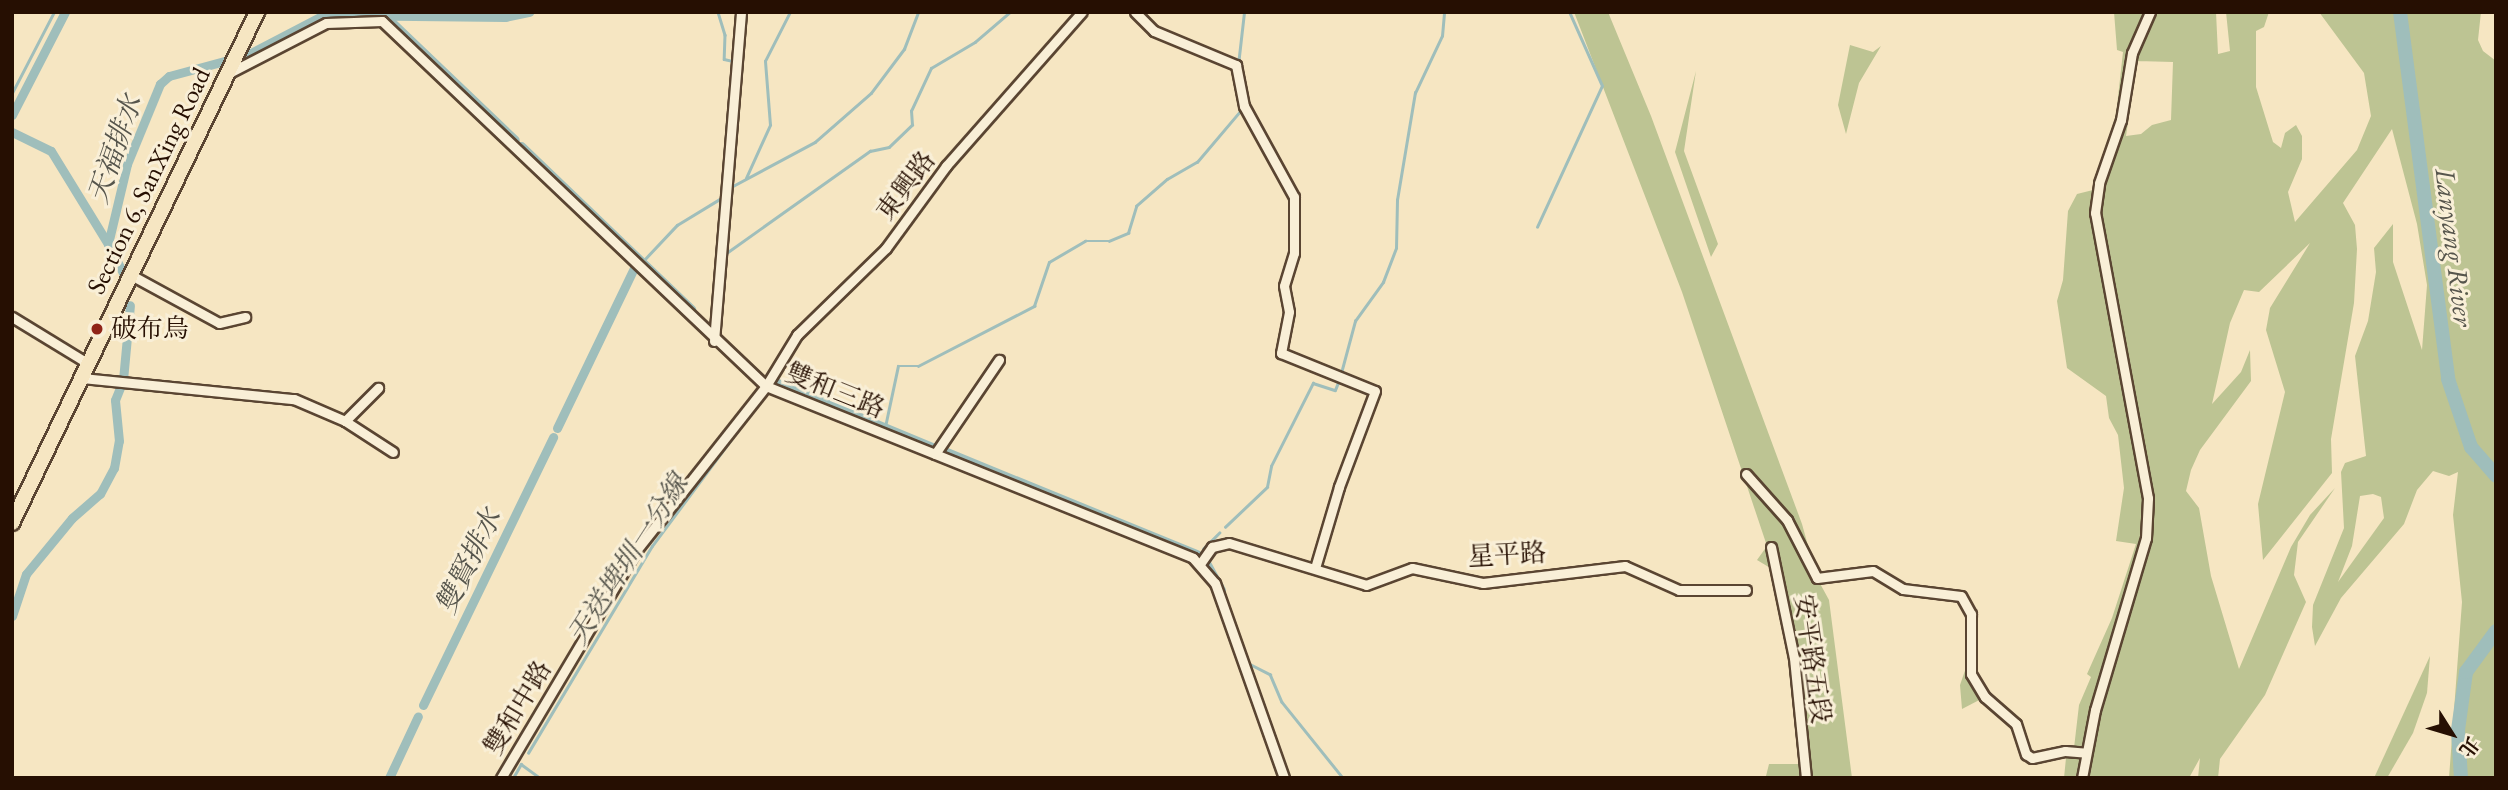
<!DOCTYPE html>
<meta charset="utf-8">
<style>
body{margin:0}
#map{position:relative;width:2508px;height:790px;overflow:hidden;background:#f6e6c2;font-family:"EB Garamond","Noto Serif TC",serif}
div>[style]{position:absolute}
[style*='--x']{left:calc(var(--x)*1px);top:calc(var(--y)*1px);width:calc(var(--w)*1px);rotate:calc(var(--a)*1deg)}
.green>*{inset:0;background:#bdc493}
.stream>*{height:2.5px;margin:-1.25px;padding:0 1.25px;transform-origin:1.25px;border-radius:1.25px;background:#9fbebb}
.canal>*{height:9px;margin:-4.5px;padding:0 4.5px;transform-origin:4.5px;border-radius:4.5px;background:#9fbebb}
.river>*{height:14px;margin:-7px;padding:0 7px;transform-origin:7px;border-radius:7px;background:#9fbebb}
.roads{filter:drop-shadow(2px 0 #5a4532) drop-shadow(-2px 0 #5a4532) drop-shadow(0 2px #5a4532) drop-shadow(0 -2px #5a4532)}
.street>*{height:9px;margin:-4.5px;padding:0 4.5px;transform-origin:4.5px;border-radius:4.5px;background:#f9efd7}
.primary>*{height:14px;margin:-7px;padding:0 7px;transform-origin:7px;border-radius:7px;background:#f6e6c2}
.dots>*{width:19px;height:19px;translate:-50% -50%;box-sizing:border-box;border:4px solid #f9efd7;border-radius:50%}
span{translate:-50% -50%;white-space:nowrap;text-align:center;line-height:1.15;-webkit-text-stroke:6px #f9efd7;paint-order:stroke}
.street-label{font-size:26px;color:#260f02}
.poi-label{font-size:26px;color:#260f02}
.left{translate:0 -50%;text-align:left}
.water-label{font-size:28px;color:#56554c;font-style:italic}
.frame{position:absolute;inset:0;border:14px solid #260f02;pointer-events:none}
.north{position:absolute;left:2417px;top:699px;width:70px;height:70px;-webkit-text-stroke:5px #f9efd7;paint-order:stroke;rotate:127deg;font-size:19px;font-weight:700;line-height:28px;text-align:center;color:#260f02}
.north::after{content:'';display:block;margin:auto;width:24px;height:32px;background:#260f02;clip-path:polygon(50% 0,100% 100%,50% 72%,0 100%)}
</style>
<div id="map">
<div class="green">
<i style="clip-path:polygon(1574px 12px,1608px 12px,1651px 116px,1802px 524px,1817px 578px,1829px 600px,1852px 778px,1751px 778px,1766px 776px,1769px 764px,1800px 764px,1789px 653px,1772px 569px,1757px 560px,1767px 546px,1682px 292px)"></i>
<i style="clip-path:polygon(evenodd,2114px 12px,2216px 12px,2218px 54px,2230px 51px,2226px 12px,2269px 12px,2264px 27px,2256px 31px,2256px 87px,2273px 142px,2281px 148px,2285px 133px,2296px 125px,2302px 136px,2302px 159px,2288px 192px,2295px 222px,2357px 150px,2371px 116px,2364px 73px,2319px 12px,2481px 12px,2478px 40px,2483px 51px,2496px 61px,2496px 778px,2449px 778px,2462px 602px,2453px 515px,2458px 472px,2449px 476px,2433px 471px,2417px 490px,2404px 524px,2341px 598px,2315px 646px,2312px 627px,2313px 605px,2344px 528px,2341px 472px,2345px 463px,2366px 456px,2355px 356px,2368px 321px,2376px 272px,2374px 248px,2393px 224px,2393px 262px,2422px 350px,2427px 285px,2417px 224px,2392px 129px,2343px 203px,2355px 225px,2357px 249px,2354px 303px,2331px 439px,2332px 473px,2263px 560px,2258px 504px,2285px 392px,2266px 330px,2270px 308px,2310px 243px,2259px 292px,2244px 290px,2230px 323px,2212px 404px,2241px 372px,2250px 350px,2251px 381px,2200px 450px,2191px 470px,2186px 491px,2199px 508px,2211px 576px,2239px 669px,2291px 547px,2310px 515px,2335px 488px,2298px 542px,2294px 575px,2306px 602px,2265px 695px,2220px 759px,2218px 778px,2198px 778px,2200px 758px,2189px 778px,2064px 778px,2066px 758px,2029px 763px,2026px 754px,2074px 748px,2079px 705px,2091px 677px,2087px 674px,2112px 618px,2136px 544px,2116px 541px,2124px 488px,2118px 435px,2109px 418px,2106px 396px,2067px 368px,2057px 301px,2063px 280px,2068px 211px,2077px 194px,2093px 190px,2116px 115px,2123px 52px,2117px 50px,2114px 12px,2137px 61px,2173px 62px,2171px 120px,2152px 125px,2141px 134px,2126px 136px,2137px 61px,2114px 12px,2373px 494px,2381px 497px,2384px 518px,2338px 582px,2352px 546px,2360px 496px,2373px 494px)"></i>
<i style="clip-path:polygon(1850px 45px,1873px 52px,1881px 46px,1859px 83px,1846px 134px,1838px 105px)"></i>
<i style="clip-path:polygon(1696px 71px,1684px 151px,1718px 244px,1711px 257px,1675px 152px)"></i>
<i style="clip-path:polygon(2430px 656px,2427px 693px,2413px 733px,2387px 778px,2374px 778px)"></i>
<i style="clip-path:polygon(1969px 659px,1985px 697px,1962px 709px,1960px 685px)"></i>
</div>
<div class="stream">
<i style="--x:458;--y:12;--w:3;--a:90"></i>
<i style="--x:718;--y:12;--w:24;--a:73"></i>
<i style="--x:725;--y:35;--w:24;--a:92"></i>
<i style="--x:724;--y:59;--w:9;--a:13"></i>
<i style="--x:1238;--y:65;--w:53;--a:-83.5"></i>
<i style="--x:12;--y:93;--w:91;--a:-62.6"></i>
<i style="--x:726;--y:145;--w:42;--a:-85.9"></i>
<i style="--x:746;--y:178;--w:58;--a:-65.6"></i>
<i style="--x:770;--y:125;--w:64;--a:-94.5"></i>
<i style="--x:765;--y:61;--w:55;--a:-63"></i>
<i style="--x:731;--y:187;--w:95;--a:-28.2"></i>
<i style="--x:815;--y:142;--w:74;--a:-41.2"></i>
<i style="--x:871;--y:93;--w:55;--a:-53.1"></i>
<i style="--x:904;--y:49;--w:40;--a:-69"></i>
<i style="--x:1537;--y:227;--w:155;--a:-65.3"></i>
<i style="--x:1602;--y:86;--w:81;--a:-114"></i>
<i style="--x:725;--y:254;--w:178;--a:-35.4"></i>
<i style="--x:870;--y:151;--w:19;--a:-12"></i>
<i style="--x:889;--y:147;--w:32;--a:-44"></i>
<i style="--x:912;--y:125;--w:14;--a:-94"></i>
<i style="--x:911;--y:111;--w:47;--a:-65.1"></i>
<i style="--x:931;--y:68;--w:51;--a:-30.6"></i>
<i style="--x:975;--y:42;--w:46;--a:-40.6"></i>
<i style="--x:644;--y:260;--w:48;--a:-46.7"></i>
<i style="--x:677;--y:225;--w:54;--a:-31.3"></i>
<i style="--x:1341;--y:373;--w:54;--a:-74.9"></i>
<i style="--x:1355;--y:321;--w:48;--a:-54.3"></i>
<i style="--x:1383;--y:282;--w:36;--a:-69"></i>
<i style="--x:1396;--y:248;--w:48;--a:-88.8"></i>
<i style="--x:1397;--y:200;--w:109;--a:-80.5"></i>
<i style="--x:1415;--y:93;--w:63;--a:-64.7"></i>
<i style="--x:1442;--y:36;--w:24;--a:-85"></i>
<i style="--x:885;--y:427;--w:62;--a:-78"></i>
<i style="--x:898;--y:366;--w:20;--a:0"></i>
<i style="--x:918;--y:366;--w:131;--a:-27.3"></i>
<i style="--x:1034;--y:306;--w:46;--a:-71.2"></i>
<i style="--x:1049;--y:262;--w:42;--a:-30.3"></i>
<i style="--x:1085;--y:241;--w:24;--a:0"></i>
<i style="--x:1109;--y:241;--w:21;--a:-23"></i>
<i style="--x:1128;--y:233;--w:28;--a:-73"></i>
<i style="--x:1136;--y:206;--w:41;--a:-41.1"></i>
<i style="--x:1167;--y:179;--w:34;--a:-30"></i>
<i style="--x:1197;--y:162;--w:70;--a:-49.7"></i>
<i style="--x:1225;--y:527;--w:58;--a:-43.6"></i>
<i style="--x:1267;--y:487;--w:21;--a:-79"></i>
<i style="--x:1271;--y:466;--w:93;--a:-63.2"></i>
<i style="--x:1313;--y:383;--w:23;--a:18"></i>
<i style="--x:1335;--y:390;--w:11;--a:-68"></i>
<i style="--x:1203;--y:549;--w:23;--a:-45"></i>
<i style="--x:1248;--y:663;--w:25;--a:27"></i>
<i style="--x:1270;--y:674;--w:30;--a:67"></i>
<i style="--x:1282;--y:702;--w:97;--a:51.2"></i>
<i style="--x:528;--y:753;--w:241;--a:-59.1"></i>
<i style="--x:652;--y:546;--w:193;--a:-53.4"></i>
<i style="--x:513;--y:778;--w:16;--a:-60"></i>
<i style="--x:521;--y:764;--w:24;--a:36"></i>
</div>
<div class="canal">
<i style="--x:381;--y:12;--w:185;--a:43.7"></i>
<i style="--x:12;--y:115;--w:116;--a:-62.8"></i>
<i style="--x:12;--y:132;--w:43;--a:26"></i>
<i style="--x:51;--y:151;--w:109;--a:58.5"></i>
<i style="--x:521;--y:146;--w:236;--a:43.8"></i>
<i style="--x:123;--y:273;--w:33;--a:-117"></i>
<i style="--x:108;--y:244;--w:82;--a:-76.6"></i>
<i style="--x:127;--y:164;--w:87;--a:-67.6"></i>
<i style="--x:160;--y:84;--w:12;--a:-42"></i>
<i style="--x:169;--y:76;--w:81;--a:-15.1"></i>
<i style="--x:247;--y:55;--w:87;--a:-27.5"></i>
<i style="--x:324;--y:15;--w:181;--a:0.6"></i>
<i style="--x:505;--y:17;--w:25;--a:-12"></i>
<i style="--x:775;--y:382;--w:175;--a:22.5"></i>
<i style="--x:557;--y:428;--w:178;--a:-64.3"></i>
<i style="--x:944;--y:451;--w:273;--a:22.2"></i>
<i style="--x:1205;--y:561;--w:33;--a:61"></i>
<i style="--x:12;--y:616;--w:44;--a:-71.6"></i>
<i style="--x:26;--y:574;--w:72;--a:-50.6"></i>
<i style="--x:72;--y:518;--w:37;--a:-41"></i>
<i style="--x:100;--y:494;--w:30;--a:-62"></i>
<i style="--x:114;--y:468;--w:27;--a:-80"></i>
<i style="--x:119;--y:441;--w:41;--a:-95.6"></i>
<i style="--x:115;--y:400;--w:22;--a:-68"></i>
<i style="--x:123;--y:380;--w:75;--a:-84.7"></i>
<i style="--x:423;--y:705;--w:298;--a:-64.1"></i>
<i style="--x:389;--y:778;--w:68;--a:-64.9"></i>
</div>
<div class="river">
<i style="--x:2400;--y:12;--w:370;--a:82.5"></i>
<i style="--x:2448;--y:379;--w:72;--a:71.3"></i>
<i style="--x:2471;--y:447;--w:38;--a:49"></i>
<i style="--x:2461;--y:778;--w:48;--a:-93.6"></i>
<i style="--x:2458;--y:730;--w:59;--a:-82.1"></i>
<i style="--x:2466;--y:672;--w:51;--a:-53.8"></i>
</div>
<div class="roads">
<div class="street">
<i style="--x:1135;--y:12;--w:27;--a:45"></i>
<i style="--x:1154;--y:31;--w:89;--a:22.5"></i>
<i style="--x:1236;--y:65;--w:42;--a:79"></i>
<i style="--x:1244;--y:106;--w:104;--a:61.2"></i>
<i style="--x:1294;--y:197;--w:56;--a:90"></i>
<i style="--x:1294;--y:253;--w:34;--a:107"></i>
<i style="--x:1284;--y:286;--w:26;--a:79"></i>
<i style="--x:1289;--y:312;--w:42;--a:101"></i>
<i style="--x:1281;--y:353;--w:101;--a:22"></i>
<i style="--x:1375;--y:391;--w:103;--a:110.6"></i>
<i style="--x:1339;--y:487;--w:84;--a:106.5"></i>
<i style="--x:229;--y:73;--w:109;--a:-27.3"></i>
<i style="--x:326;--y:23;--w:56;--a:-2"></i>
<i style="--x:382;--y:21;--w:530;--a:43.55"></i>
<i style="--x:766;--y:386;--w:460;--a:21.9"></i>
<i style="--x:1193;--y:558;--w:33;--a:49"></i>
<i style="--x:1215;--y:583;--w:207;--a:70.5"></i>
<i style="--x:131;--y:275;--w:100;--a:28.6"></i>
<i style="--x:219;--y:323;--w:27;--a:-13"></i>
<i style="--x:12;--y:317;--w:90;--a:31.4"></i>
<i style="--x:714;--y:341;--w:330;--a:-85.3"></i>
<i style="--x:82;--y:378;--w:213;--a:5.7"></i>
<i style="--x:294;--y:399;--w:56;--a:23.3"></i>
<i style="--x:345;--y:421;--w:57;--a:32.9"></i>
<i style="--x:345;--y:421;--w:47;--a:-45"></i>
<i style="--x:935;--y:454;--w:114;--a:-55.8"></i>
<i style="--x:1746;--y:474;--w:62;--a:48.3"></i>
<i style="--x:1787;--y:520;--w:65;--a:62.7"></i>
<i style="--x:1817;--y:578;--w:56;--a:-7.1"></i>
<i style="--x:1873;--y:571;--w:35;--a:31"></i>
<i style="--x:1903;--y:589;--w:58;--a:6.9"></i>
<i style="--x:1961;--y:596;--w:21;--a:61"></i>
<i style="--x:1971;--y:614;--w:60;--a:90"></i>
<i style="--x:1971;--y:674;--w:27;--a:59"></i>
<i style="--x:1985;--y:697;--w:41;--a:41.1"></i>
<i style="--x:2016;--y:724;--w:32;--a:72"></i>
<i style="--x:2026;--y:754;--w:7;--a:34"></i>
<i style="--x:2032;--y:758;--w:34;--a:-12"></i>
<i style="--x:2065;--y:751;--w:21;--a:5"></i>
<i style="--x:1771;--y:547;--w:113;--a:78.3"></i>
<i style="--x:1794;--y:658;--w:121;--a:84.3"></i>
<i style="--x:1200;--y:564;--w:21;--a:-55"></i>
<i style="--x:1212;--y:547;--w:17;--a:-13"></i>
<i style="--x:1229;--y:543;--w:143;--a:17"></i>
<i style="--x:1366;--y:585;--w:49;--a:-20.3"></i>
<i style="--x:1412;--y:568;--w:73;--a:11.9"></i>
<i style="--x:1483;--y:583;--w:143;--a:-6.8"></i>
<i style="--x:1625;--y:566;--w:59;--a:24"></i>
<i style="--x:1679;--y:590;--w:67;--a:0"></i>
<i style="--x:501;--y:778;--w:263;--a:-59.3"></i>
<i style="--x:635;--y:552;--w:211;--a:-51.7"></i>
<i style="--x:766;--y:386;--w:60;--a:-58.7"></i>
<i style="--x:797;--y:335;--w:124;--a:-44.3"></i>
<i style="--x:886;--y:248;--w:102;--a:-53.8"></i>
<i style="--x:946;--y:166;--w:205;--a:-48.6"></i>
<i style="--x:2082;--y:778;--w:69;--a:-79.2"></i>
<i style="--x:2095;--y:710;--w:179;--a:-73.5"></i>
<i style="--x:2146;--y:538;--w:40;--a:-87.1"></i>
<i style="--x:2148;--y:498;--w:290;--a:-100.5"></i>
<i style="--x:2095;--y:213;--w:30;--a:-82"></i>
<i style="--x:2099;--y:183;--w:67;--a:-70.8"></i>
<i style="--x:2121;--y:120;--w:68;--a:-80.7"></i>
<i style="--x:2132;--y:53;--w:45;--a:-66.3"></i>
</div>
<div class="primary">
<i style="--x:12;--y:523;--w:567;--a:-64.38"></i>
</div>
</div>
<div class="dots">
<i style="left:97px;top:329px;background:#8f2418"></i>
</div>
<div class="street-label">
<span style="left:149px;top:181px;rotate:-64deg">Section 6, SanXing Road</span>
<span style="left:906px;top:186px;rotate:-53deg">東興路</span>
<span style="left:835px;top:391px;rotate:22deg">雙和三路</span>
<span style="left:1507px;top:555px;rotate:-3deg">星平路</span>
<span style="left:1812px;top:659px;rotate:82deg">安平路五段</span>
<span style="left:518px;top:708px;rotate:-59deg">雙和中路</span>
</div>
<div class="poi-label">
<span class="left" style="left:111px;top:329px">破布烏</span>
</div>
<div class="water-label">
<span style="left:114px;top:149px;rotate:-71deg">天福排水</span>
<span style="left:2455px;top:247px;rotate:83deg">Lanyang River</span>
<span style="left:627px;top:559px;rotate:-57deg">天送埤圳一分線</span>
<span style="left:468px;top:561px;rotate:-64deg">雙賢排水</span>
</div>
<div class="frame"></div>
<div class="north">北</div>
</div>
